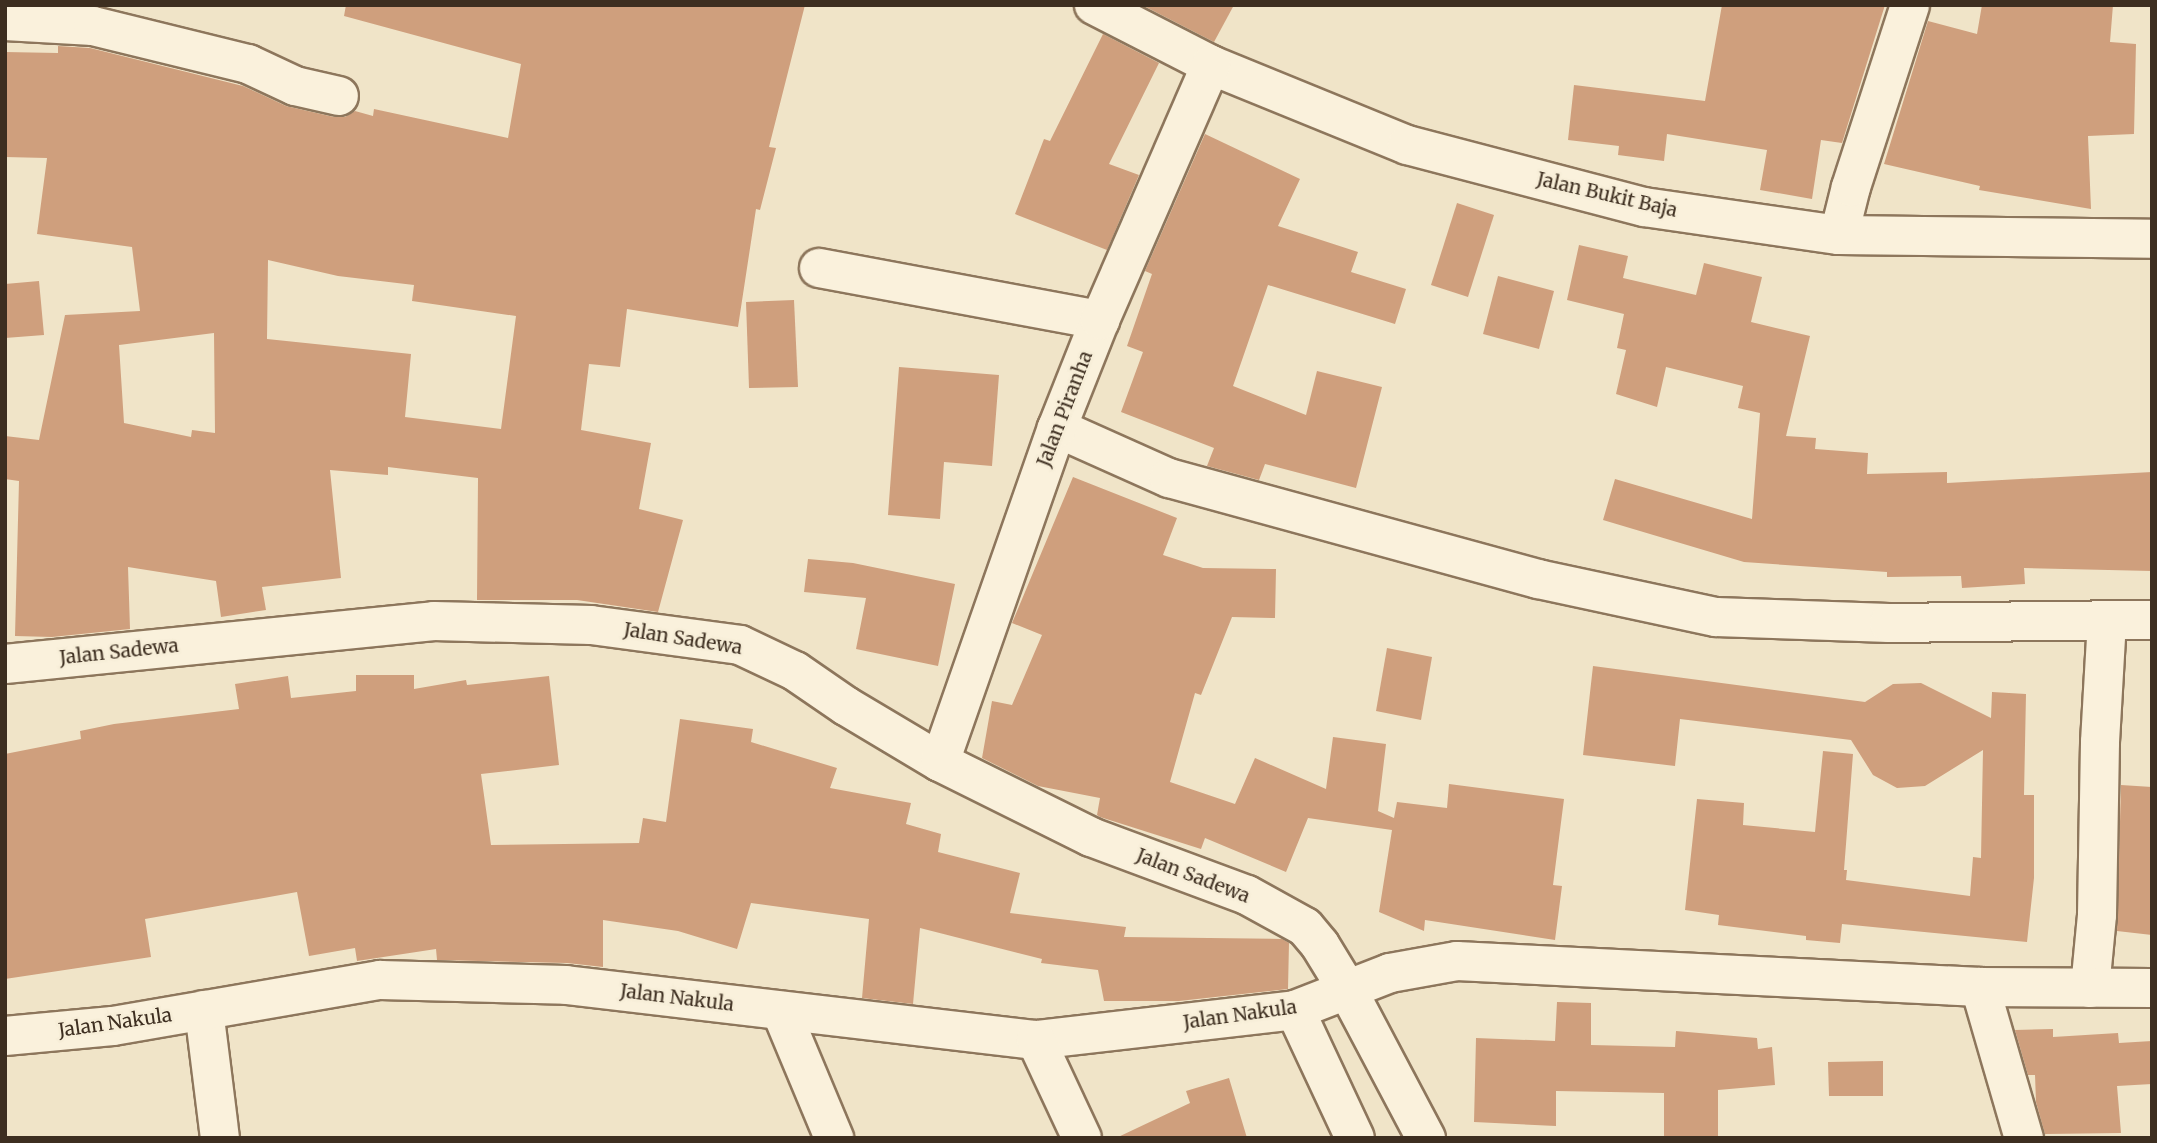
<!DOCTYPE html>
<style>
body{margin:0}
#map{position:relative;width:2157px;height:1143px;overflow:hidden;background:#f0e4c8;font-family:Merriweather,serif}
div>[style]{position:absolute}
[style*='--x']{left:calc(var(--x)*1px);top:calc(var(--y)*1px);width:calc(var(--w)*1px);rotate:calc(var(--a)*1deg)}
.building>*{inset:0;background:#cf9f7d}
.roads{filter:drop-shadow(2px 0 #8d765c) drop-shadow(-2px 0 #8d765c) drop-shadow(0 2px #8d765c) drop-shadow(0 -2px #8d765c)}
.minor>*{height:38px;margin:-19px;padding:0 19px;transform-origin:19px;border-radius:19px;background:#faf1dc}
span{translate:-50% -50%;white-space:nowrap;text-align:center;line-height:1.15;-webkit-text-stroke:5px #f7eed8;paint-order:stroke}
.street-label{font-size:19px;color:#3d2e20}
.frame{position:absolute;inset:0;border:7px solid #3d2e20;pointer-events:none}
</style>
<div id="map">
<div class="building">
<i style="clip-path:polygon(evenodd,346px 5px,805px 5px,769px 147px,776px 148px,760px 210px,756px 209px,738px 327px,627px 309px,620px 367px,589px 364px,581px 430px,651px 443px,639px 509px,683px 520px,658px 612px,577px 600px,477px 600px,478px 478px,388px 467px,388px 475px,330px 470px,341px 578px,262px 587px,266px 610px,221px 617px,216px 581px,128px 567px,130px 629px,52px 637px,15px 636px,19px 481px,5px 479px,5px 436px,39px 440px,65px 315px,140px 311px,132px 247px,37px 234px,47px 158px,5px 157px,5px 52px,58px 53px,58px 46px,90px 48px,243px 86px,286px 106px,334px 117px,345px 117px,355px 111px,373px 116px,374px 109px,508px 138px,521px 64px,344px 16px,346px 5px,268px 260px,338px 276px,414px 285px,412px 301px,516px 316px,501px 429px,405px 417px,411px 354px,267px 339px,268px 260px,346px 5px,214px 333px,215px 433px,192px 430px,191px 437px,124px 423px,119px 345px,214px 333px)"></i>
<i style="clip-path:polygon(1142px 5px,1234px 5px,1214px 42px)"></i>
<i style="clip-path:polygon(1722px 5px,1885px 5px,1842px 143px,1821px 140px,1812px 199px,1760px 190px,1767px 150px,1667px 134px,1664px 161px,1618px 155px,1619px 146px,1568px 140px,1574px 85px,1705px 101px)"></i>
<i style="clip-path:polygon(1982px 5px,2113px 5px,2110px 42px,2136px 44px,2134px 134px,2088px 136px,2091px 209px,1979px 190px,1980px 186px,1884px 164px,1928px 21px,1977px 34px)"></i>
<i style="clip-path:polygon(1103px 34px,1159px 63px,1109px 164px,1139px 175px,1107px 250px,1015px 214px,1044px 139px,1050px 141px)"></i>
<i style="clip-path:polygon(1205px 134px,1300px 179px,1278px 226px,1358px 252px,1351px 272px,1406px 289px,1395px 324px,1268px 285px,1233px 386px,1306px 415px,1317px 371px,1382px 387px,1356px 488px,1265px 464px,1259px 480px,1207px 466px,1214px 448px,1121px 412px,1143px 352px,1127px 346px,1152px 274px,1145px 271px)"></i>
<i style="clip-path:polygon(1457px 203px,1494px 215px,1468px 297px,1431px 285px)"></i>
<i style="clip-path:polygon(1579px 245px,1628px 256px,1623px 278px,1696px 295px,1704px 263px,1762px 277px,1751px 322px,1810px 336px,1786px 436px,1816px 438px,1815px 449px,1868px 453px,1867px 474px,1947px 472px,1947px 483px,2152px 472px,2152px 571px,2024px 568px,2025px 584px,1962px 588px,1961px 576px,1887px 577px,1887px 572px,1744px 562px,1603px 520px,1615px 479px,1752px 519px,1760px 413px,1738px 408px,1743px 386px,1666px 367px,1657px 407px,1616px 394px,1626px 350px,1617px 348px,1624px 314px,1567px 300px)"></i>
<i style="clip-path:polygon(1498px 276px,1554px 291px,1539px 349px,1483px 334px)"></i>
<i style="clip-path:polygon(39px 281px,44px 335px,5px 338px,5px 284px)"></i>
<i style="clip-path:polygon(794px 300px,798px 387px,749px 388px,746px 302px)"></i>
<i style="clip-path:polygon(899px 367px,999px 375px,992px 466px,944px 462px,940px 519px,888px 515px)"></i>
<i style="clip-path:polygon(1073px 477px,1177px 518px,1163px 555px,1203px 568px,1276px 569px,1275px 618px,1232px 617px,1201px 695px,1195px 693px,1170px 782px,1235px 804px,1255px 758px,1326px 789px,1333px 737px,1386px 744px,1378px 811px,1394px 818px,1397px 802px,1447px 808px,1449px 784px,1564px 799px,1553px 885px,1562px 886px,1555px 940px,1425px 920px,1424px 931px,1379px 912px,1392px 830px,1308px 818px,1286px 872px,1205px 838px,1201px 849px,1100px 817px,1097px 815px,1100px 798px,1038px 786px,982px 758px,992px 701px,1012px 705px,1042px 635px,1012px 623px)"></i>
<i style="clip-path:polygon(808px 559px,853px 563px,955px 584px,938px 666px,856px 649px,866px 598px,804px 592px)"></i>
<i style="clip-path:polygon(1387px 648px,1432px 657px,1421px 720px,1376px 711px)"></i>
<i style="clip-path:polygon(1593px 666px,1865px 702px,1893px 684px,1921px 683px,1991px 718px,1992px 692px,2026px 694px,2024px 795px,2034px 795px,2034px 878px,2027px 942px,1842px 924px,1840px 943px,1806px 940px,1806px 936px,1718px 925px,1719px 915px,1685px 910px,1697px 799px,1744px 803px,1743px 825px,1815px 832px,1823px 751px,1853px 754px,1844px 870px,1847px 870px,1846px 880px,1970px 896px,1973px 857px,1981px 858px,1983px 750px,1925px 786px,1897px 788px,1873px 775px,1851px 740px,1680px 719px,1675px 766px,1583px 755px)"></i>
<i style="clip-path:polygon(356px 675px,414px 675px,414px 689px,466px 680px,467px 685px,549px 676px,559px 765px,481px 774px,491px 845px,639px 843px,643px 818px,666px 822px,680px 719px,753px 729px,751px 742px,837px 768px,830px 788px,911px 803px,906px 824px,941px 834px,938px 852px,1020px 873px,1010px 913px,1126px 927px,1124px 937px,1282px 939px,1289px 943px,1288px 989px,1179px 1001px,1104px 1001px,1098px 970px,1041px 963px,1042px 959px,920px 928px,913px 1004px,862px 998px,869px 919px,751px 903px,737px 949px,678px 931px,603px 920px,603px 967px,567px 963px,437px 960px,436px 949px,357px 961px,355px 948px,309px 956px,297px 892px,145px 919px,151px 957px,5px 979px,5px 754px,81px 739px,80px 731px,114px 724px,239px 709px,235px 684px,288px 676px,291px 698px,356px 691px)"></i>
<i style="clip-path:polygon(2121px 785px,2152px 787px,2152px 935px,2117px 931px)"></i>
<i style="clip-path:polygon(1557px 1002px,1591px 1003px,1591px 1045px,1675px 1047px,1676px 1031px,1757px 1038px,1758px 1049px,1772px 1047px,1775px 1085px,1718px 1090px,1718px 1138px,1664px 1138px,1664px 1093px,1556px 1091px,1556px 1126px,1474px 1122px,1476px 1038px,1555px 1041px)"></i>
<i style="clip-path:polygon(2053px 1029px,2053px 1037px,2118px 1033px,2119px 1043px,2152px 1041px,2152px 1084px,2117px 1086px,2121px 1133px,2045px 1134px,2036px 1102px,2035px 1075px,2028px 1075px,2015px 1030px)"></i>
<i style="clip-path:polygon(1883px 1061px,1883px 1096px,1829px 1096px,1828px 1062px)"></i>
<i style="clip-path:polygon(1229px 1078px,1247px 1138px,1116px 1138px,1190px 1103px,1186px 1091px)"></i>
</div>
<div class="roads">
<div class="minor">
<i style="--x:1094;--y:5;--w:131;--a:27.1"></i>
<i style="--x:1211;--y:65;--w:212;--a:22.2"></i>
<i style="--x:1407;--y:145;--w:245;--a:14.7"></i>
<i style="--x:1644;--y:207;--w:197;--a:8.2"></i>
<i style="--x:1839;--y:235;--w:313;--a:0.7"></i>
<i style="--x:5;--y:21;--w:88;--a:3.3"></i>
<i style="--x:93;--y:26;--w:160;--a:13.8"></i>
<i style="--x:248;--y:64;--w:52;--a:25.1"></i>
<i style="--x:295;--y:86;--w:45;--a:12.8"></i>
<i style="--x:1839;--y:235;--w:49;--a:-76"></i>
<i style="--x:1851;--y:187;--w:191;--a:-72"></i>
<i style="--x:819;--y:268;--w:286;--a:10.5"></i>
<i style="--x:1057;--y:428;--w:123;--a:24.1"></i>
<i style="--x:1169;--y:478;--w:383;--a:15.3"></i>
<i style="--x:1538;--y:579;--w:182;--a:12.1"></i>
<i style="--x:1716;--y:617;--w:173;--a:2"></i>
<i style="--x:1889;--y:623;--w:263;--a:-0.7"></i>
<i style="--x:5;--y:664;--w:431;--a:-5.7"></i>
<i style="--x:434;--y:621;--w:157;--a:1.5"></i>
<i style="--x:591;--y:625;--w:150;--a:7.6"></i>
<i style="--x:740;--y:645;--w:61;--a:25.3"></i>
<i style="--x:795;--y:671;--w:62;--a:34.5"></i>
<i style="--x:846;--y:706;--w:109;--a:30.8"></i>
<i style="--x:940;--y:762;--w:169;--a:26.4"></i>
<i style="--x:1091;--y:837;--w:166;--a:20.4"></i>
<i style="--x:1247;--y:895;--w:66;--a:28.9"></i>
<i style="--x:1305;--y:927;--w:23;--a:50"></i>
<i style="--x:1320;--y:945;--w:52;--a:58.5"></i>
<i style="--x:1347;--y:989;--w:169;--a:62.1"></i>
<i style="--x:940;--y:762;--w:354;--a:-70.7"></i>
<i style="--x:1057;--y:428;--w:116;--a:-68.3"></i>
<i style="--x:1100;--y:320;--w:278;--a:-66.5"></i>
<i style="--x:1980;--y:987;--w:157;--a:73.8"></i>
<i style="--x:2090;--y:988;--w:73;--a:-84.5"></i>
<i style="--x:2097;--y:915;--w:173;--a:-89"></i>
<i style="--x:2100;--y:742;--w:122;--a:-86.7"></i>
<i style="--x:204;--y:1010;--w:129;--a:82.9"></i>
<i style="--x:1295;--y:1010;--w:141;--a:64.9"></i>
<i style="--x:781;--y:1011;--w:138;--a:67.3"></i>
<i style="--x:5;--y:1036;--w:108;--a:-5.3"></i>
<i style="--x:113;--y:1026;--w:271;--a:-9.8"></i>
<i style="--x:380;--y:980;--w:186;--a:1.5"></i>
<i style="--x:566;--y:985;--w:473;--a:6.7"></i>
<i style="--x:1036;--y:1040;--w:261;--a:-6.6"></i>
<i style="--x:1295;--y:1010;--w:102;--a:-21.3"></i>
<i style="--x:1390;--y:973;--w:68;--a:-10.2"></i>
<i style="--x:1457;--y:961;--w:524;--a:2.85"></i>
<i style="--x:1980;--y:987;--w:172;--a:0.3"></i>
<i style="--x:1036;--y:1040;--w:108;--a:64.9"></i>
</div>
</div>
<div class="street-label">
<span style="left:1607px;top:195px;rotate:13deg">Jalan Bukit Baja</span>
<span style="left:1065px;top:409px;rotate:-69deg">Jalan Piranha</span>
<span style="left:683px;top:639px;rotate:9deg">Jalan Sadewa</span>
<span style="left:119px;top:652px;rotate:-6deg">Jalan Sadewa</span>
<span style="left:1193px;top:876px;rotate:21deg">Jalan Sadewa</span>
<span style="left:677px;top:998px;rotate:7deg">Jalan Nakula</span>
<span style="left:1240px;top:1015px;rotate:-8deg">Jalan Nakula</span>
<span style="left:115px;top:1023px;rotate:-8deg">Jalan Nakula</span>
</div>
<div class="frame"></div>
</div>
